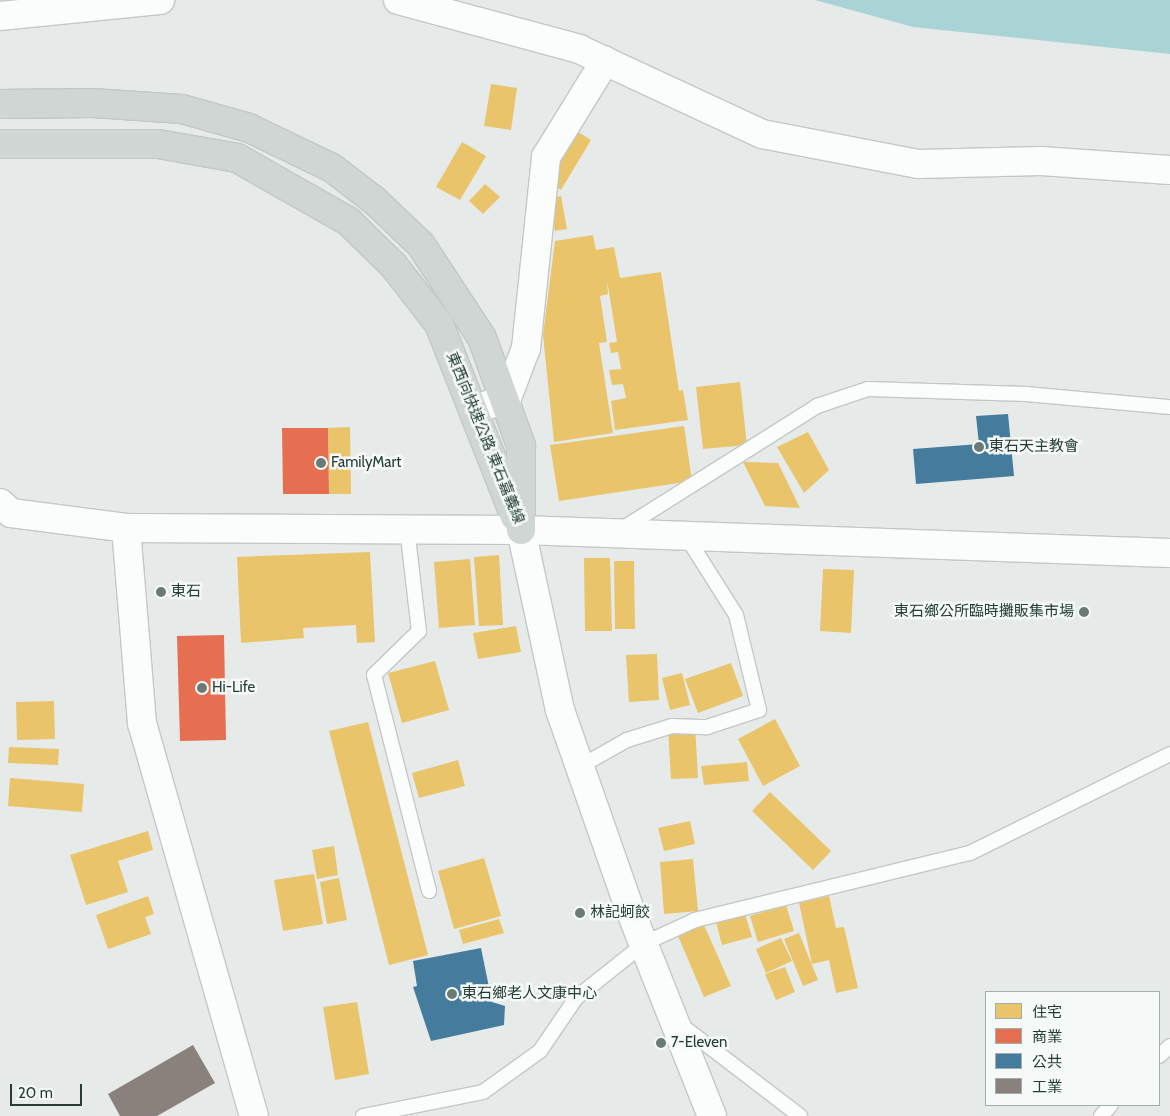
<!DOCTYPE html>
<meta charset="utf-8">
<style>
body{margin:0}
#map{position:relative;width:1170px;height:1116px;overflow:hidden;background:#e6ebe9;font-family:Cabin,"Noto Sans TC",sans-serif}
div>[style]{position:absolute}
[style*='--x']{left:calc(var(--x)*1px);top:calc(var(--y)*1px);width:calc(var(--w)*1px);rotate:calc(var(--a)*1deg)}
.water>*{inset:0;background:#aad3d6}
.homes>*{inset:0;background:#e9c46a}
.shops>*{inset:0;background:#e76f51}
.public>*{inset:0;background:#457b9d}
.industry>*{inset:0;background:#8a817c}
.roads{filter:drop-shadow(1px 0 #c3c8c6) drop-shadow(-1px 0 #c3c8c6) drop-shadow(0 1px #c3c8c6) drop-shadow(0 -1px #c3c8c6)}
.lane>*{height:14px;margin:-7px;padding:0 7px;transform-origin:7px;border-radius:7px;background:#fbfcfc}
.street>*{height:28px;margin:-14px;padding:0 14px;transform-origin:14px;border-radius:14px;background:#fbfcfc}
.secondary>*{height:28px;margin:-14px;padding:0 14px;transform-origin:14px;border-radius:14px;background:#fbfcfc}
.primary>*{height:28px;margin:-14px;padding:0 14px;transform-origin:14px;border-radius:14px;background:#cfd6d4}
.dots>*{width:14px;height:14px;translate:-50% -50%;box-sizing:border-box;border:2px solid #f5f9f7;border-radius:50%}
span{translate:-50% -50%;white-space:nowrap;text-align:center;line-height:1.15;-webkit-text-stroke:5px #f5f9f7;paint-order:stroke}
.street-label{font-size:15px;color:#253e35}
.poi-label{font-size:15px;color:#253e35}
.left{translate:0 -50%;text-align:left}
.right{translate:-100% -50%;text-align:right}
.legend{position:absolute;left:985px;top:991px;width:175px;height:115px;box-sizing:border-box;background:#f5f9f7;border:1px solid #a2aea9;margin:0;padding:6px 9px;list-style:none;font-size:15px;color:#253e35}
.legend li{display:flex;align-items:center;gap:10px;height:25px}
.legend b{width:25px;border:1px solid #a2aea9}
.scale{position:absolute;left:10px;top:1084px;width:72px;height:22px;box-sizing:border-box;border:2px solid #253e35;border-top:0;padding-left:6px;font-size:15px;line-height:18px;white-space:nowrap;color:#253e35;-webkit-text-stroke:4px #f5f9f7;paint-order:stroke}
</style>
<div id="map">
<div class="water">
<i style="clip-path:polygon(815px 0,1170px 0,1170px 54px,913px 27px)"></i>
</div>
<div class="homes">
<i style="clip-path:polygon(491px 84px,517px 88px,511px 130px,484px 126px)"></i>
<i style="clip-path:polygon(578px 132px,591px 140px,561px 190px,548px 182px)"></i>
<i style="clip-path:polygon(462px 142px,486px 156px,460px 200px,436px 187px)"></i>
<i style="clip-path:polygon(485px 184px,500px 197px,483px 214px,469px 201px)"></i>
<i style="clip-path:polygon(561px 196px,567px 229px,555px 231px,549px 199px)"></i>
<i style="clip-path:polygon(593px 235px,596px 250px,614px 247px,620px 278px,661px 272px,679px 391px,683px 390px,688px 420px,615px 430px,611px 401px,626px 398px,623px 384px,612px 385px,609px 370px,621px 369px,618px 352px,611px 353px,609px 343px,617px 342px,607px 280px,608px 294px,600px 296px,607px 342px,599px 343px,613px 433px,554px 442px,543px 335px,555px 241px)"></i>
<i style="clip-path:polygon(740px 382px,747px 445px,703px 449px,696px 387px)"></i>
<i style="clip-path:polygon(684px 426px,692px 481px,559px 501px,550px 445px)"></i>
<i style="clip-path:polygon(350px 427px,351px 494px,329px 494px,328px 428px)"></i>
<i style="clip-path:polygon(808px 432px,829px 470px,804px 493px,777px 447px)"></i>
<i style="clip-path:polygon(743px 462px,778px 463px,800px 508px,765px 506px)"></i>
<i style="clip-path:polygon(370px 552px,375px 642px,357px 643px,356px 625px,303px 628px,304px 638px,241px 643px,237px 557px)"></i>
<i style="clip-path:polygon(499px 555px,503px 625px,479px 626px,474px 557px)"></i>
<i style="clip-path:polygon(584px 558px,610px 558px,612px 631px,585px 631px)"></i>
<i style="clip-path:polygon(470px 559px,475px 625px,439px 628px,434px 562px)"></i>
<i style="clip-path:polygon(614px 561px,634px 561px,635px 629px,615px 629px)"></i>
<i style="clip-path:polygon(823px 569px,854px 570px,851px 633px,820px 631px)"></i>
<i style="clip-path:polygon(516px 626px,521px 652px,478px 659px,473px 633px)"></i>
<i style="clip-path:polygon(657px 654px,659px 700px,629px 702px,626px 655px)"></i>
<i style="clip-path:polygon(435px 661px,449px 710px,402px 723px,388px 673px)"></i>
<i style="clip-path:polygon(731px 663px,743px 696px,698px 713px,685px 679px)"></i>
<i style="clip-path:polygon(682px 673px,690px 705px,670px 710px,662px 678px)"></i>
<i style="clip-path:polygon(54px 701px,55px 739px,17px 740px,16px 702px)"></i>
<i style="clip-path:polygon(775px 719px,800px 766px,763px 786px,738px 739px)"></i>
<i style="clip-path:polygon(368px 722px,428px 955px,389px 965px,329px 731px)"></i>
<i style="clip-path:polygon(695px 726px,698px 778px,671px 779px,668px 728px)"></i>
<i style="clip-path:polygon(9px 747px,59px 749px,58px 765px,8px 763px)"></i>
<i style="clip-path:polygon(458px 760px,465px 786px,419px 798px,412px 773px)"></i>
<i style="clip-path:polygon(747px 762px,749px 781px,704px 785px,701px 766px)"></i>
<i style="clip-path:polygon(10px 778px,84px 784px,82px 812px,8px 806px)"></i>
<i style="clip-path:polygon(770px 792px,831px 851px,813px 870px,752px 811px)"></i>
<i style="clip-path:polygon(690px 821px,695px 844px,664px 851px,658px 828px)"></i>
<i style="clip-path:polygon(148px 831px,153px 850px,118px 861px,128px 892px,86px 905px,70px 855px)"></i>
<i style="clip-path:polygon(334px 846px,338px 875px,317px 879px,312px 850px)"></i>
<i style="clip-path:polygon(484px 858px,501px 916px,454px 929px,438px 871px)"></i>
<i style="clip-path:polygon(693px 859px,698px 911px,664px 914px,660px 862px)"></i>
<i style="clip-path:polygon(314px 874px,323px 924px,283px 931px,274px 880px)"></i>
<i style="clip-path:polygon(339px 878px,347px 920px,327px 924px,320px 882px)"></i>
<i style="clip-path:polygon(148px 896px,154px 914px,145px 917px,151px 934px,108px 949px,96px 915px)"></i>
<i style="clip-path:polygon(829px 896px,836px 928px,844px 927px,858px 988px,836px 993px,829px 960px,812px 964px,799px 903px)"></i>
<i style="clip-path:polygon(786px 905px,794px 931px,758px 942px,750px 916px)"></i>
<i style="clip-path:polygon(745px 914px,752px 937px,722px 945px,716px 922px)"></i>
<i style="clip-path:polygon(499px 919px,504px 933px,463px 944px,459px 930px)"></i>
<i style="clip-path:polygon(704px 925px,731px 986px,704px 997px,678px 936px)"></i>
<i style="clip-path:polygon(799px 933px,818px 980px,803px 986px,784px 939px)"></i>
<i style="clip-path:polygon(781px 938px,792px 961px,766px 973px,756px 949px)"></i>
<i style="clip-path:polygon(785px 967px,795px 992px,776px 1000px,765px 974px)"></i>
<i style="clip-path:polygon(357px 1002px,369px 1074px,335px 1080px,323px 1007px)"></i>
</div>
<div class="shops">
<i style="clip-path:polygon(282px 428px,328px 428px,329px 494px,283px 494px)"></i>
<i style="clip-path:polygon(224px 635px,226px 740px,180px 741px,177px 636px)"></i>
</div>
<div class="public">
<i style="clip-path:polygon(1008px 414px,1014px 476px,916px 484px,913px 449px,979px 444px,976px 416px)"></i>
<i style="clip-path:polygon(481px 948px,492px 1002px,505px 1006px,504px 1025px,431px 1041px,413px 987px,417px 986px,413px 961px)"></i>
</div>
<div class="industry">
<i style="clip-path:polygon(193px 1045px,215px 1083px,157px 1116px,120px 1116px,108px 1094px)"></i>
</div>
<div class="roads">
<div class="lane">
<i style="--x:407;--y:528;--w:104;--a:83.4"></i>
<i style="--x:419;--y:631;--w:63;--a:135.6"></i>
<i style="--x:374;--y:675;--w:223;--a:75.7"></i>
<i style="--x:622;--y:529;--w:231;--a:-32.2"></i>
<i style="--x:817;--y:406;--w:54;--a:-18.4"></i>
<i style="--x:868;--y:389;--w:158;--a:1.8"></i>
<i style="--x:1026;--y:394;--w:145;--a:5.2"></i>
<i style="--x:581;--y:766;--w:53;--a:-29.5"></i>
<i style="--x:627;--y:740;--w:47;--a:-17.3"></i>
<i style="--x:672;--y:726;--w:35;--a:2"></i>
<i style="--x:707;--y:727;--w:55;--a:-18.1"></i>
<i style="--x:759;--y:710;--w:98;--a:-103.6"></i>
<i style="--x:736;--y:615;--w:93;--a:-122.3"></i>
<i style="--x:681;--y:1025;--w:150;--a:37.4"></i>
<i style="--x:1159;--y:1056;--w:15;--a:-42"></i>
<i style="--x:363;--y:1116;--w:122;--a:-11.3"></i>
<i style="--x:483;--y:1092;--w:70;--a:-35.7"></i>
<i style="--x:540;--y:1051;--w:64;--a:-55.8"></i>
<i style="--x:576;--y:998;--w:88;--a:-38.6"></i>
<i style="--x:645;--y:943;--w:55;--a:-24.7"></i>
<i style="--x:695;--y:920;--w:283;--a:-13.7"></i>
<i style="--x:970;--y:853;--w:223;--a:-26.3"></i>
<i style="--x:1101;--y:1116;--w:15;--a:-48"></i>
</div>
<div class="street">
<i style="--x:398;--y:0;--w:188;--a:15.1"></i>
<i style="--x:579;--y:49;--w:202;--a:24.9"></i>
<i style="--x:762;--y:134;--w:159;--a:10.9"></i>
<i style="--x:918;--y:164;--w:123;--a:-1.4"></i>
<i style="--x:1041;--y:161;--w:129;--a:4"></i>
<i style="--x:0;--y:16;--w:161;--a:-5.7"></i>
<i style="--x:474;--y:410;--w:35;--a:-20"></i>
<i style="--x:507;--y:398;--w:53;--a:-69.2"></i>
<i style="--x:526;--y:348;--w:192;--a:-84"></i>
<i style="--x:546;--y:157;--w:113;--a:-58.4"></i>
</div>
<div class="secondary">
<i style="--x:0;--y:503;--w:15;--a:42"></i>
<i style="--x:11;--y:513;--w:116;--a:7.4"></i>
<i style="--x:126;--y:528;--w:395;--a:0.3"></i>
<i style="--x:521;--y:530;--w:649;--a:2.03"></i>
<i style="--x:126;--y:528;--w:196;--a:85.3"></i>
<i style="--x:142;--y:723;--w:409;--a:74.1"></i>
<i style="--x:521;--y:530;--w:184;--a:77.8"></i>
<i style="--x:560;--y:710;--w:212;--a:70.7"></i>
<i style="--x:630;--y:910;--w:222;--a:68.3"></i>
</div>
<div class="primary">
<i style="--x:0;--y:104;--w:93;--a:-0.6"></i>
<i style="--x:93;--y:103;--w:89;--a:3.9"></i>
<i style="--x:182;--y:109;--w:70;--a:15.8"></i>
<i style="--x:249;--y:128;--w:92;--a:25.7"></i>
<i style="--x:332;--y:168;--w:54;--a:37.5"></i>
<i style="--x:375;--y:201;--w:64;--a:43.7"></i>
<i style="--x:421;--y:245;--w:111;--a:56.7"></i>
<i style="--x:482;--y:338;--w:115;--a:70.1"></i>
<i style="--x:521;--y:446;--w:84;--a:90"></i>
<i style="--x:0;--y:144;--w:158;--a:0"></i>
<i style="--x:158;--y:144;--w:80;--a:10"></i>
<i style="--x:237;--y:158;--w:128;--a:29.6"></i>
<i style="--x:348;--y:221;--w:64;--a:44.4"></i>
<i style="--x:394;--y:266;--w:73;--a:52.2"></i>
<i style="--x:439;--y:324;--w:207;--a:68.5"></i>
</div>
</div>
<div class="dots">
<i style="left:979px;top:447px;background:#697b74"></i>
<i style="left:321px;top:463px;background:#697b74"></i>
<i style="left:161px;top:592px;background:#697b74"></i>
<i style="left:1084px;top:612px;background:#697b74"></i>
<i style="left:202px;top:688px;background:#697b74"></i>
<i style="left:580px;top:913px;background:#697b74"></i>
<i style="left:452px;top:994px;background:#697b74"></i>
<i style="left:661px;top:1043px;background:#697b74"></i>
</div>
<div class="street-label">
<span style="left:485px;top:438px;rotate:68deg">東西向快速公路 東石嘉義線</span>
</div>
<div class="poi-label">
<span class="left" style="left:989px;top:447px">東石天主教會</span>
<span class="left" style="left:331px;top:463px">FamilyMart</span>
<span class="left" style="left:171px;top:592px">東石</span>
<span class="right" style="left:1074px;top:612px">東石鄉公所臨時攤販集市場</span>
<span class="left" style="left:212px;top:688px">Hi-Life</span>
<span class="left" style="left:590px;top:913px">林記蚵餃</span>
<span class="left" style="left:462px;top:994px">東石鄉老人文康中心</span>
<span class="left" style="left:671px;top:1043px">7-Eleven</span>
</div>
<ul class="legend">
<li><b style="height:14px;background:#e9c46a"></b>住宅</li>
<li><b style="height:14px;background:#e76f51"></b>商業</li>
<li><b style="height:14px;background:#457b9d"></b>公共</li>
<li><b style="height:14px;background:#8a817c"></b>工業</li>
</ul>
<div class="scale">20 m</div>
</div>
